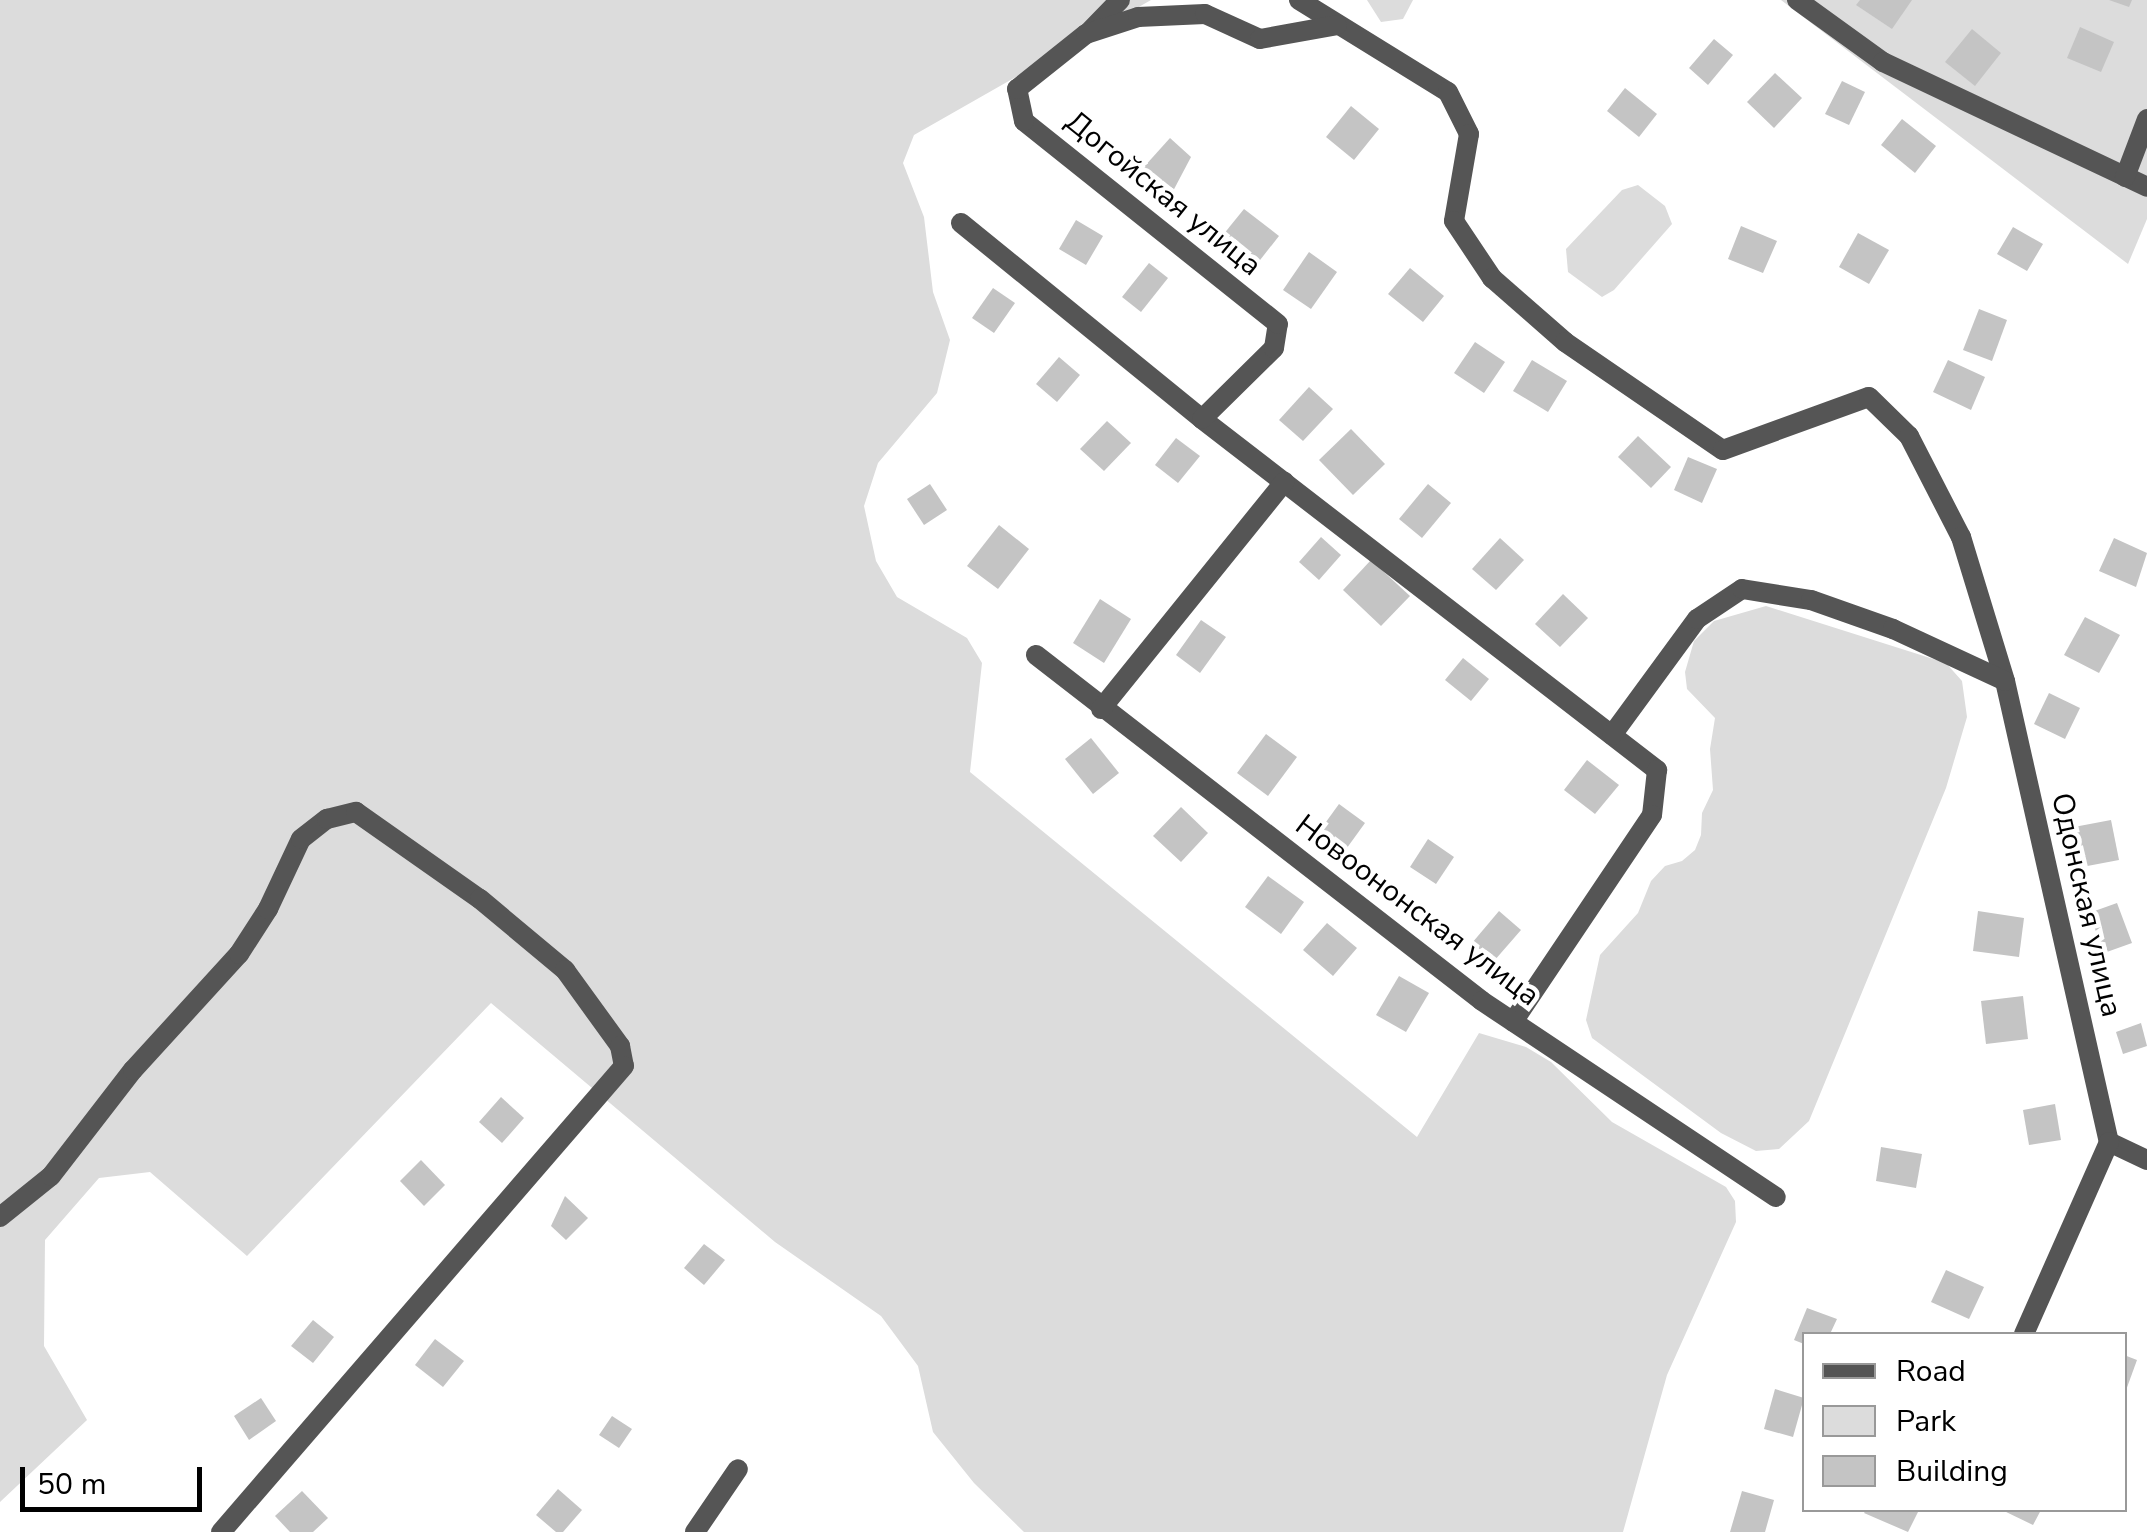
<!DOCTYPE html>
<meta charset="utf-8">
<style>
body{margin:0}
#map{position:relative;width:2147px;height:1532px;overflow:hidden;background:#fff;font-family:"Nunito Sans",sans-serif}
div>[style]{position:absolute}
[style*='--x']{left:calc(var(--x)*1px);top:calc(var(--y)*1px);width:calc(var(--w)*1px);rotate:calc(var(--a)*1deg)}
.green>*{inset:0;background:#dcdcdc}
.building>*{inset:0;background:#c4c4c4}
.minor>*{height:20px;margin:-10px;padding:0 10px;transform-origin:10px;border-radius:10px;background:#555}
span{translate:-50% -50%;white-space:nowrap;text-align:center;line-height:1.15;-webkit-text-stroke:9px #fff;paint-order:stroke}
.street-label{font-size:30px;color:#000}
.legend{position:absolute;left:1802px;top:1332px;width:325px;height:180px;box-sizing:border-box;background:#fff;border:2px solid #999;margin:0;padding:12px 18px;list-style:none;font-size:30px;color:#000}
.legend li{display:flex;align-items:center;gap:20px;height:50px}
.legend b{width:50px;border:2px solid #999}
.scale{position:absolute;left:20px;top:1467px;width:182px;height:45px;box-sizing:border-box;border:5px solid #000;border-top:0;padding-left:12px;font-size:30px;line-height:35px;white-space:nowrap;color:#000;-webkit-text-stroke:8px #fff;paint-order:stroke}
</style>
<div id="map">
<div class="green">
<i style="clip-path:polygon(0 0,1151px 0,914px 135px,903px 163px,924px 217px,933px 292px,950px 340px,937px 393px,878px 463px,864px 506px,876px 561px,897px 597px,967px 638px,982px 663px,970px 772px,1417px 1137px,1479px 1033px,1526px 1047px,1551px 1062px,1612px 1122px,1726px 1187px,1735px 1201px,1736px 1222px,1667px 1375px,1623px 1532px,1024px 1532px,974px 1483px,933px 1432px,918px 1366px,881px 1316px,775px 1242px,491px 1003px,247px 1256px,150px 1172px,99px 1178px,45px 1240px,44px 1346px,87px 1420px,0 1502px)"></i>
<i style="clip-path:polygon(1367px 0,1413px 0,1403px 19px,1381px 22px)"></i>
<i style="clip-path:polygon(1781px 0,2147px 0,2147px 219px,2128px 264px)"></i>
<i style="clip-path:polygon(1638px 185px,1665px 206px,1672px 224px,1614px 290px,1602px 297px,1568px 272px,1566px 249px,1622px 190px)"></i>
<i style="clip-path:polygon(1766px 606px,1946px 663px,1962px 681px,1967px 717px,1946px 788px,1809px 1121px,1779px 1149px,1756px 1151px,1721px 1133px,1592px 1038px,1586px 1020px,1600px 955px,1638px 913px,1651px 881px,1665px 866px,1682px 861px,1695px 850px,1701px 835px,1702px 813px,1713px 790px,1710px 749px,1715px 718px,1687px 689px,1685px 672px,1694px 641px,1714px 621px)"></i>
</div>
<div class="building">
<i style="clip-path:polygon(1860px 0,1912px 0,1892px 29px,1856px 5px)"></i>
<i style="clip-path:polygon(2109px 0,2132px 0,2129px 7px)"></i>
<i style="clip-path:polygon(2080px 27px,2114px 42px,2101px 72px,2067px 58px)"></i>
<i style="clip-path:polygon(1972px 29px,2001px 53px,1975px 86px,1945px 62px)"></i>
<i style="clip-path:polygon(1714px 39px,1733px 55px,1708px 85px,1689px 68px)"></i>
<i style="clip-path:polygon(1775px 73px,1802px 98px,1774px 128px,1747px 102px)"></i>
<i style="clip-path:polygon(1842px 81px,1865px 92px,1849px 125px,1825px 114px)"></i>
<i style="clip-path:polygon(1625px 88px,1657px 114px,1639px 137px,1607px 111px)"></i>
<i style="clip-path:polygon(1351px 106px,1379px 129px,1354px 160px,1326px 137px)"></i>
<i style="clip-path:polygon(1902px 119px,1936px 146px,1915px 173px,1881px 145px)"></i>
<i style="clip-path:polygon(1170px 138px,1191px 157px,1172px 193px,1143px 168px)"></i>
<i style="clip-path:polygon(1244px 209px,1279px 236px,1249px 274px,1214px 246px)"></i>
<i style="clip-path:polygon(1076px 220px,1103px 236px,1086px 265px,1059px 249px)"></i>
<i style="clip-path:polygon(1741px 226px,1777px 241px,1763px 273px,1728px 259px)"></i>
<i style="clip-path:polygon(2013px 227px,2043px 244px,2027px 271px,1997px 254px)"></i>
<i style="clip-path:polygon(1858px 233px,1889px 250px,1869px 284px,1839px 267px)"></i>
<i style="clip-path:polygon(1309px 252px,1337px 272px,1311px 309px,1283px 290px)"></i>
<i style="clip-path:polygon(1149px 263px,1168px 278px,1141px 312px,1122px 297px)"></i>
<i style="clip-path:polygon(1410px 268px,1444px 296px,1423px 322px,1388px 294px)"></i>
<i style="clip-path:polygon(993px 288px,1015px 303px,994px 333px,972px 318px)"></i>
<i style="clip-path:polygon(1979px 309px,2007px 320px,1992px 361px,1963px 350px)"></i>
<i style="clip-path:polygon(1475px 342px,1505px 362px,1484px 393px,1454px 373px)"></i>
<i style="clip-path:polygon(1059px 357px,1080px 375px,1057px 402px,1036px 384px)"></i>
<i style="clip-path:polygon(1532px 360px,1567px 381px,1548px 412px,1513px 391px)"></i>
<i style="clip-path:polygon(1948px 360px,1985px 377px,1971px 410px,1933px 392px)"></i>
<i style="clip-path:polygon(1309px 387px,1333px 409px,1303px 441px,1279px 420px)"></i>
<i style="clip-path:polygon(1107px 421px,1131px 443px,1104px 471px,1080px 449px)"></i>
<i style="clip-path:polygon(1351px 429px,1385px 464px,1353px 495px,1319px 460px)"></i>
<i style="clip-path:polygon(1638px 436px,1671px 467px,1651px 488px,1618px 457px)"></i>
<i style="clip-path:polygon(1176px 438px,1200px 456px,1178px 483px,1155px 465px)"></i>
<i style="clip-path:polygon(1688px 457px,1717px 469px,1702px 503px,1674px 490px)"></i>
<i style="clip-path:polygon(930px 484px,947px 510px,924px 525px,907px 499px)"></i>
<i style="clip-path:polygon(1428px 484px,1451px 503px,1422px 538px,1399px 519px)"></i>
<i style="clip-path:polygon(999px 525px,1029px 549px,998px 589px,967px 566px)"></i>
<i style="clip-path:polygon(1321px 537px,1341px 555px,1319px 580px,1299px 562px)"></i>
<i style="clip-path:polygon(1500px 538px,1524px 560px,1496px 590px,1472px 569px)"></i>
<i style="clip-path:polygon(2114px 538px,2147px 553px,2136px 587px,2099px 571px)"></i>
<i style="clip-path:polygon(1371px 560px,1410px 596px,1381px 626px,1343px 590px)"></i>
<i style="clip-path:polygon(1563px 594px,1588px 618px,1560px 647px,1535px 624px)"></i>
<i style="clip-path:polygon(1100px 599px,1131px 619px,1104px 663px,1073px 643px)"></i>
<i style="clip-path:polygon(2085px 617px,2120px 635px,2099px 673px,2064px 655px)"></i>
<i style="clip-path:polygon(1201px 620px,1226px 637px,1200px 673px,1176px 655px)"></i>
<i style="clip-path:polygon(1463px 658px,1489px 679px,1471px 701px,1445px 680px)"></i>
<i style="clip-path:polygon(2049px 693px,2080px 708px,2065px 739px,2034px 724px)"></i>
<i style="clip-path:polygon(1266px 734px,1297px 757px,1268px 796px,1237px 773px)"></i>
<i style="clip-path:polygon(1091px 738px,1119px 773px,1093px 794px,1065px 759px)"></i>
<i style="clip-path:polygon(1587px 760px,1619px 785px,1595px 814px,1564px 790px)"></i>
<i style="clip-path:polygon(1339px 804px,1365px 823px,1344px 852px,1318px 833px)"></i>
<i style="clip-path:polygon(1181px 807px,1208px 833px,1181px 862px,1153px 836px)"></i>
<i style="clip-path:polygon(2111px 820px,2119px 860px,2082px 867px,2074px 827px)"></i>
<i style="clip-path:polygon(1428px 839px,1454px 857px,1436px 884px,1410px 867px)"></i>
<i style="clip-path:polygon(1268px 876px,1304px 902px,1281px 934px,1245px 907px)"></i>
<i style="clip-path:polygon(2117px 903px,2132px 943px,2104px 953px,2089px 913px)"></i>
<i style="clip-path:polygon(1499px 911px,1521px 930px,1494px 961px,1472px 943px)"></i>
<i style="clip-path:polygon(1978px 911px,2024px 918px,2019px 957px,1973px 951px)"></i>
<i style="clip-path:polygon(1327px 923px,1357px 948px,1333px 976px,1303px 950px)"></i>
<i style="clip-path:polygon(1399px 976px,1429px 993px,1406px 1032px,1376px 1015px)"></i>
<i style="clip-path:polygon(2023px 996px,2028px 1039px,1986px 1044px,1981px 1001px)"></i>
<i style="clip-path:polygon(2141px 1023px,2147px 1046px,2123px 1054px,2116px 1032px)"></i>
<i style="clip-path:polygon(501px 1097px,524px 1118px,502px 1143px,479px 1122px)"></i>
<i style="clip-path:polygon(2055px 1104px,2061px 1140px,2029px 1145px,2023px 1110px)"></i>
<i style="clip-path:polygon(1881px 1147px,1922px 1154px,1916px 1188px,1876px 1181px)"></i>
<i style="clip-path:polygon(421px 1160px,445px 1185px,424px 1206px,400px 1181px)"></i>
<i style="clip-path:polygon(565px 1196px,588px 1218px,566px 1240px,551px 1226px)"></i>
<i style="clip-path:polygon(704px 1244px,725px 1260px,704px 1285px,684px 1268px)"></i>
<i style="clip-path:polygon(1946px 1270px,1984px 1287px,1969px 1319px,1931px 1302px)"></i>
<i style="clip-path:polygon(1807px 1308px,1837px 1319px,1830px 1334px,1804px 1334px,1804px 1344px,1794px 1340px)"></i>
<i style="clip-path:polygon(313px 1320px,334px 1337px,313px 1363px,291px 1346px)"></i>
<i style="clip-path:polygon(435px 1339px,464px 1361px,443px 1387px,415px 1365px)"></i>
<i style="clip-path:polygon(2124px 1355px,2137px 1360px,2125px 1393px,2124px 1393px)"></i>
<i style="clip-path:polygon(1775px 1389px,1804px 1398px,1793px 1437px,1764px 1429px)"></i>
<i style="clip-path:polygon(261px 1398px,276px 1421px,249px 1440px,234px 1416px)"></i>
<i style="clip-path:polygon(612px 1416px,632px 1429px,619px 1448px,599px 1435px)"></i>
<i style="clip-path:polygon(558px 1489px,582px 1510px,563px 1532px,556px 1532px,536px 1515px)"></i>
<i style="clip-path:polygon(302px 1491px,328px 1518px,313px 1532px,290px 1532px,275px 1516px)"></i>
<i style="clip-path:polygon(1742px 1491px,1774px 1500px,1765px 1532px,1730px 1532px)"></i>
<i style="clip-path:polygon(1866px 1510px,1919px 1510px,1908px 1532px,1864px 1513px)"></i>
<i style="clip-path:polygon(2002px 1510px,2041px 1510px,2033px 1525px)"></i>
</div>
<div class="minor">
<i style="--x:1299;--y:0;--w:175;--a:31.7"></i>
<i style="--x:1448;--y:92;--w:47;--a:63.4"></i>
<i style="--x:1469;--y:134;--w:88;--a:99.8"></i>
<i style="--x:1454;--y:221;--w:69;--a:56.3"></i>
<i style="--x:1492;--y:278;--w:97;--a:41.2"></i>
<i style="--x:1565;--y:342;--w:191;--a:34.4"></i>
<i style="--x:1723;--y:450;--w:155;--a:-20"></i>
<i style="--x:1869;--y:397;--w:56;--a:44.3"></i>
<i style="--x:1909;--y:436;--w:114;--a:62.8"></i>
<i style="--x:1961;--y:537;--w:151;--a:73"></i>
<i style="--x:2005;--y:681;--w:473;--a:77.3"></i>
<i style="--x:2109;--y:1142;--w:42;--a:25.3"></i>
<i style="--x:1797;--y:0;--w:106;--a:35.8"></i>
<i style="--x:1883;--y:62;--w:292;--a:25.3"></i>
<i style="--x:1090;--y:31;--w:43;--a:-45.9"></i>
<i style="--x:2125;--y:177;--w:62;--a:-69.2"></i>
<i style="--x:961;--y:223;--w:311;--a:39.1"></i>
<i style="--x:1202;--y:419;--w:575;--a:37.65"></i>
<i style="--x:1657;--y:770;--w:45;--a:96.3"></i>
<i style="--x:1652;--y:815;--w:249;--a:123.9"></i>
<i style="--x:1202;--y:419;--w:101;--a:-44.6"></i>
<i style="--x:1274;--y:348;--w:24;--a:-81"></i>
<i style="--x:1278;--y:324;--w:325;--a:-141.4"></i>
<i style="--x:1024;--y:121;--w:33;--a:-102"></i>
<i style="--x:1017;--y:89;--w:88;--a:-38.6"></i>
<i style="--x:1086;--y:34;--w:55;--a:-18.1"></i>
<i style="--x:1138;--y:17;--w:67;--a:-2.6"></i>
<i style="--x:1205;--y:14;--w:60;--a:24.4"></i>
<i style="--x:1260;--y:39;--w:78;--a:-10.3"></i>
<i style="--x:1036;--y:655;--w:564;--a:37.8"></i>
<i style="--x:1482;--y:1001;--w:353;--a:33.7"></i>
<i style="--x:1101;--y:709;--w:292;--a:-51.1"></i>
<i style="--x:1612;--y:735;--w:144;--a:-53.8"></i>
<i style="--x:1697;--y:619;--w:54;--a:-33.7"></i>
<i style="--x:1742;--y:589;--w:70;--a:9.1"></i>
<i style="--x:1811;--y:600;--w:87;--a:19.5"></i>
<i style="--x:1893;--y:629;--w:123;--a:24.9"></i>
<i style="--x:0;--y:1217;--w:65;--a:-38.8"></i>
<i style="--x:51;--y:1176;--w:134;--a:-52.3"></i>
<i style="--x:133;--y:1070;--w:157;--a:-47.6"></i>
<i style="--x:239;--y:954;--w:54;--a:-57.2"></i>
<i style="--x:268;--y:909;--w:77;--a:-64.8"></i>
<i style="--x:301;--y:839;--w:33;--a:-38"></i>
<i style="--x:327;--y:819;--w:30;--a:-14"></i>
<i style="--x:356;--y:812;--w:151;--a:35.1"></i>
<i style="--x:480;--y:899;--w:111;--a:39.9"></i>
<i style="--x:565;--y:970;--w:94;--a:54.1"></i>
<i style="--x:620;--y:1046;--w:20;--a:79"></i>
<i style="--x:624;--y:1066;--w:616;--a:130.85"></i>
<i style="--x:2024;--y:1334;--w:210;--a:-66.1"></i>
<i style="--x:695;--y:1532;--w:76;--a:-55.7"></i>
</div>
<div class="street-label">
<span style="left:1163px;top:194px;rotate:39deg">Догойская улица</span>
<span style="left:2086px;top:905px;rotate:77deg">Одонская улица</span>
<span style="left:1417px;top:911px;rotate:37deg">Новоононская улица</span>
</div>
<ul class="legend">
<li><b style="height:12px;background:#555"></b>Road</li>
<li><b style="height:28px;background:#dcdcdc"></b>Park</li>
<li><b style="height:28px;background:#c4c4c4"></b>Building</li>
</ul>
<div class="scale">50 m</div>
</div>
